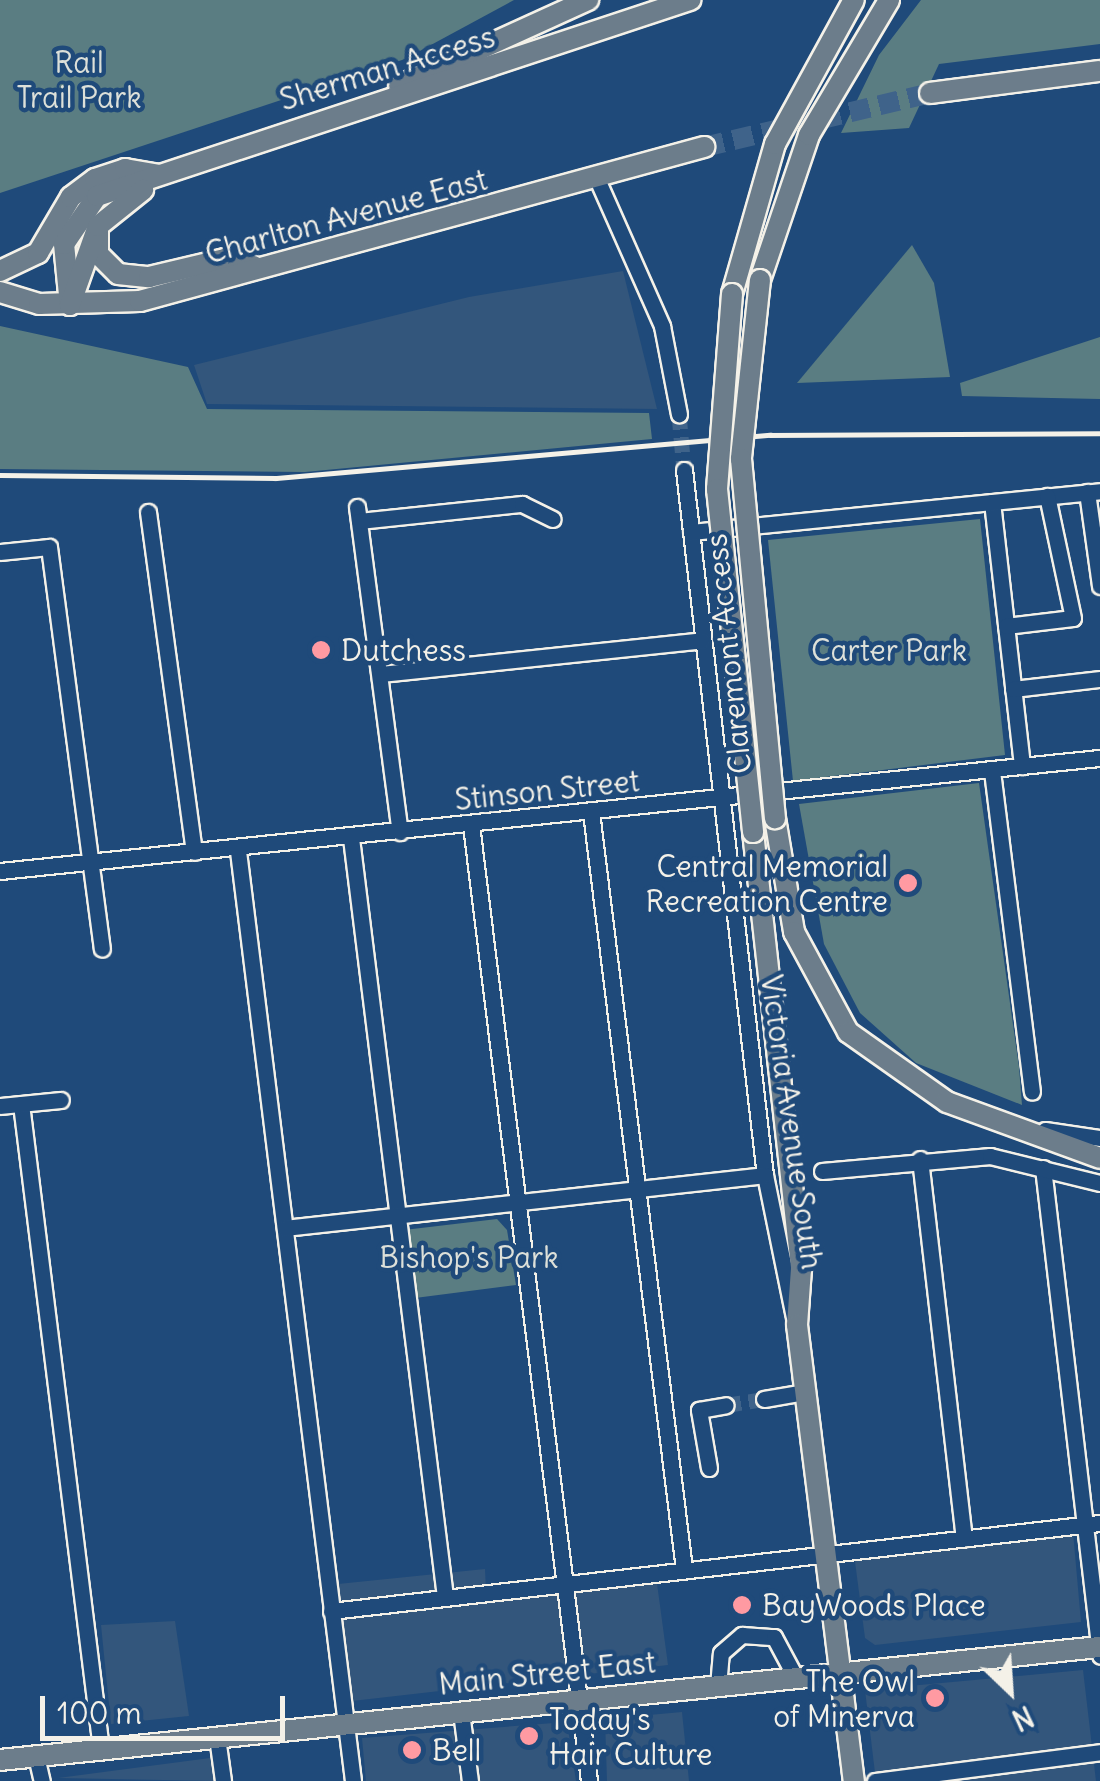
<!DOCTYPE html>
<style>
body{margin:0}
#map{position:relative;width:1100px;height:1781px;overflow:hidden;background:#1f4a7a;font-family:Delius,sans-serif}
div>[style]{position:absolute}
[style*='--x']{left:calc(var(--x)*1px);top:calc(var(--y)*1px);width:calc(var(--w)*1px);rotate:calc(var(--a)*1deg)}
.built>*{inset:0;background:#33567c}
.green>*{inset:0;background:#5a7d82}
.minor-tunnel>*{height:15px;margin-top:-7.5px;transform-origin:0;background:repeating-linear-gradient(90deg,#3f638a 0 15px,transparent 0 23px)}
.major-tunnel>*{height:20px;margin-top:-10px;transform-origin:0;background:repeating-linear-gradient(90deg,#3f638a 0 20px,transparent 0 30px)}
.roads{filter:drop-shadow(2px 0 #f4f1e8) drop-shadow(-2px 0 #f4f1e8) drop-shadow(0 2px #f4f1e8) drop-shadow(0 -2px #f4f1e8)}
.minor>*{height:15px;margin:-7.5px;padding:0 7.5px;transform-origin:7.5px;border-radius:7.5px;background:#1f4a7a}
.major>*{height:20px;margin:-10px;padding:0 10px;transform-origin:10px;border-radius:10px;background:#6c7d8b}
.rail>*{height:5px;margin:-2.5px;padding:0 2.5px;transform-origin:2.5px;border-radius:2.5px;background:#f4f1e8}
.bridges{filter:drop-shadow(2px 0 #f4f1e8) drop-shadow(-2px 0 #f4f1e8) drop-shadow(0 2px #f4f1e8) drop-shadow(0 -2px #f4f1e8)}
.major-bridge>*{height:20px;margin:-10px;padding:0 10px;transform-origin:10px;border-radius:10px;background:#6c7d8b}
.dots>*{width:28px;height:28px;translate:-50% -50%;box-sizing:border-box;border:5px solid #1f4a7a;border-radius:50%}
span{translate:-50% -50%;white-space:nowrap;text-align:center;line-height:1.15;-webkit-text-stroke:9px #1f4a7a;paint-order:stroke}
.park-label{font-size:30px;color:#dde0d9}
.street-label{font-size:30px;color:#f4f1e8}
.poi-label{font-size:30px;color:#f4f1e8}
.left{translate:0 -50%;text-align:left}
.right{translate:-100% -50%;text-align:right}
.north{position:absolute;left:960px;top:1641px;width:100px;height:100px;-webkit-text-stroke:8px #1f4a7a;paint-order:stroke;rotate:155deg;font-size:28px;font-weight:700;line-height:40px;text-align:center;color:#f4f1e8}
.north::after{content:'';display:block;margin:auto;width:35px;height:45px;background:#f4f1e8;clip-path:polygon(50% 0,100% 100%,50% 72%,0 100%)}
.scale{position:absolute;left:40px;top:1696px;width:245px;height:45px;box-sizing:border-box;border:5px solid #f4f1e8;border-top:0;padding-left:12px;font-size:30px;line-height:35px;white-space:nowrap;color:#f4f1e8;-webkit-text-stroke:8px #1f4a7a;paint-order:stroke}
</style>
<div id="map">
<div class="built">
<i style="clip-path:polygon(623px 271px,657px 409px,207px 404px,194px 365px,469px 297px)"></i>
<i style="clip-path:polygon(1073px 1532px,1081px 1622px,875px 1645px,865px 1638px,854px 1554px)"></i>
<i style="clip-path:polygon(485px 1569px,486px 1591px,656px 1576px,668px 1665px,352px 1701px,338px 1584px)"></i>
<i style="clip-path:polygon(175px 1621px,189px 1716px,111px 1724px,101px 1625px)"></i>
<i style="clip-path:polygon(1083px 1670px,1096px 1781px,876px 1781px,865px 1690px)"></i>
<i style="clip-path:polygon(682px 1712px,689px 1781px,607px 1781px,605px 1719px)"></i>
<i style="clip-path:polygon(567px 1722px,576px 1781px,366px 1781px,362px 1738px)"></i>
<i style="clip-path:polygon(210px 1758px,214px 1781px,58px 1778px)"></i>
</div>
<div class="green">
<i style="clip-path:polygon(0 0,514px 0,405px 59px,0 193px)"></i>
<i style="clip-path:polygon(921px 0,1100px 0,1100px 44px,939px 64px,909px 128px,841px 133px,879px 55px)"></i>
<i style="clip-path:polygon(912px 245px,934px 283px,950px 377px,797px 383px)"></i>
<i style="clip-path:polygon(0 326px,188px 367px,207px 409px,649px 413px,652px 439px,305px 472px,0 469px)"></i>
<i style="clip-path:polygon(1100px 337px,1100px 399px,962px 396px,960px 383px)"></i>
<i style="clip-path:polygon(980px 519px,1005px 755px,793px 781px,768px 540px)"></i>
<i style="clip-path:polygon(979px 783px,1019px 1067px,1022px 1105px,916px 1063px,860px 1013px,824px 944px,799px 804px)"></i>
<i style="clip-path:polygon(497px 1219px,507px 1230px,516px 1285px,415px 1298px,404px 1230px)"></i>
</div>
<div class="minor-tunnel">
<i style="--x:679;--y:414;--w:56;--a:84.9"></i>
<i style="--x:726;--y:1405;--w:38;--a:-9"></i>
</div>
<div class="major-tunnel">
<i style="--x:704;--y:147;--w:232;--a:-13.4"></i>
</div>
<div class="roads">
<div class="minor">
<i style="--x:597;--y:179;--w:161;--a:66.1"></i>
<i style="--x:662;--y:326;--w:90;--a:79.1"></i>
<i style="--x:684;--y:470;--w:710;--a:83.45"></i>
<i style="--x:765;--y:1175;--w:145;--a:78.5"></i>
<i style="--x:1087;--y:492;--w:95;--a:82.1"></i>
<i style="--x:992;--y:502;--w:266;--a:83.5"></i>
<i style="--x:357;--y:507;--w:328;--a:82.5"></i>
<i style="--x:148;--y:512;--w:343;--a:82.3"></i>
<i style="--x:359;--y:521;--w:164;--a:-6"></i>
<i style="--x:522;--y:504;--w:34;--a:26"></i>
<i style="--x:691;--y:532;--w:411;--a:-5.7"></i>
<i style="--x:0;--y:552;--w:49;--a:-5.8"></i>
<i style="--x:49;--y:547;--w:405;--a:82.5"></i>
<i style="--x:1006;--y:626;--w:67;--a:-6.8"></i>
<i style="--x:1073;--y:618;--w:125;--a:-102"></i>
<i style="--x:381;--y:674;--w:323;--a:-6"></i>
<i style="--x:1013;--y:689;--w:88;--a:-6.6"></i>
<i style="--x:992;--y:771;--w:323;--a:82.9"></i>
<i style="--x:591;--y:812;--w:763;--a:83"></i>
<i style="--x:471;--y:825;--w:963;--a:82.96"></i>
<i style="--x:351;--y:838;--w:765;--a:82.94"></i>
<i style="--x:238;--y:851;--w:937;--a:82.95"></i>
<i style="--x:0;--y:871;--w:1106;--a:-5.87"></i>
<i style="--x:21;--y:1104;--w:650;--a:82.93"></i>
<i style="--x:0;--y:1106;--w:61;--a:-5.6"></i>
<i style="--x:1045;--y:1130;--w:56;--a:8.3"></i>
<i style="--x:920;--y:1159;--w:382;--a:83.4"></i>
<i style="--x:1043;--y:1168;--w:491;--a:83.3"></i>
<i style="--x:822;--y:1171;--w:169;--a:-5.1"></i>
<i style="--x:990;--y:1156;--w:113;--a:13.8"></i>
<i style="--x:285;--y:1228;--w:483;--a:-6.3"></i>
<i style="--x:764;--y:1399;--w:42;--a:-9.7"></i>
<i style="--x:709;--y:1468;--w:59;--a:-99.8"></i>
<i style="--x:699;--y:1410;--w:27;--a:-10"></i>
<i style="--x:331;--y:1611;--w:774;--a:-6.53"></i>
<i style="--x:718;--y:1686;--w:33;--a:-85"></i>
<i style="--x:721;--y:1653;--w:28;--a:-41"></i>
<i style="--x:742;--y:1635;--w:32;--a:4"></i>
<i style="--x:774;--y:1637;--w:47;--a:61.8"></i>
<i style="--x:461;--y:1712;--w:70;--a:82.6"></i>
<i style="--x:217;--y:1737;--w:44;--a:82.2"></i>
<i style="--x:36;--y:1756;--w:26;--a:77"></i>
<i style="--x:875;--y:1781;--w:227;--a:-7.3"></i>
</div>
<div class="major">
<i style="--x:399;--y:86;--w:208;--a:-24.5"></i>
<i style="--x:930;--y:93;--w:171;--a:-7.4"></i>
<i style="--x:98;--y:226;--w:28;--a:90"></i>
<i style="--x:98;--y:254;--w:28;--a:45"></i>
<i style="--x:118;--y:274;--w:31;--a:6"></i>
<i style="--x:149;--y:277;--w:78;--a:-13.3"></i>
<i style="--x:225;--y:259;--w:30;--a:14"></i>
<i style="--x:0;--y:271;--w:42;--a:-25.3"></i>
<i style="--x:38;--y:253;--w:65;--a:-59.5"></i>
<i style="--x:71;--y:197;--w:30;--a:-37"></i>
<i style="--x:95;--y:179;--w:32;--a:-18"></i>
<i style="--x:125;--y:169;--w:34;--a:10"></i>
<i style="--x:760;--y:280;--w:153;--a:-71.3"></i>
<i style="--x:809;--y:135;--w:157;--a:-59.3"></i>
<i style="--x:0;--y:292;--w:41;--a:17.1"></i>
<i style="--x:39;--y:304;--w:101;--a:-1.7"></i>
<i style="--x:140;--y:301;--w:585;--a:-15.27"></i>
<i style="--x:732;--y:294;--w:156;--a:-74"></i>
<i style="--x:775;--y:144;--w:164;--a:-61.3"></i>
<i style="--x:70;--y:305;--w:61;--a:-95.6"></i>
<i style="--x:64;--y:244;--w:58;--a:-55.5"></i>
<i style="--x:97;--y:196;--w:625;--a:-18.29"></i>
<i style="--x:70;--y:305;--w:84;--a:-70.5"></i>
<i style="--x:98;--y:226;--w:58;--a:-38.7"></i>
<i style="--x:775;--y:818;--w:116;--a:80.5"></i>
<i style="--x:794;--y:932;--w:114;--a:61.6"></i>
<i style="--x:848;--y:1032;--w:121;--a:35.3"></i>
<i style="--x:947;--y:1102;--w:163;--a:20.1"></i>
<i style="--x:753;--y:832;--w:440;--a:83.7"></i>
<i style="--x:801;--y:1269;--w:56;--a:94.1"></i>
<i style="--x:797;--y:1325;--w:460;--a:82.9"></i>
<i style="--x:0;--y:1760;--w:1106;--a:-5.87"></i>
</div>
</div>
<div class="rail">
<i style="--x:0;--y:475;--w:276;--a:0.6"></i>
<i style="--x:276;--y:478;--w:496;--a:-5"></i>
<i style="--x:770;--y:435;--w:330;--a:-0.3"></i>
</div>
<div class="bridges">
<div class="major-bridge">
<i style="--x:760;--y:280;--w:180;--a:96.1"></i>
<i style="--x:741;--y:459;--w:361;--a:84.6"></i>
<i style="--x:732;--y:294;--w:196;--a:94.4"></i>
<i style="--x:717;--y:489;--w:345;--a:84"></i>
</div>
</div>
<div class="dots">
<i style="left:321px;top:650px;background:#ff9aa2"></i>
<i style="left:908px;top:883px;background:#ff9aa2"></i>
<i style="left:742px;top:1605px;background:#ff9aa2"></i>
<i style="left:935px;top:1698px;background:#ff9aa2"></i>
<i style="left:529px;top:1736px;background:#ff9aa2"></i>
<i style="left:412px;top:1750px;background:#ff9aa2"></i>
</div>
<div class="park-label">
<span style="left:79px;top:79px">Rail<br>Trail Park</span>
<span style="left:889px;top:650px">Carter Park</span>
<span style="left:469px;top:1257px">Bishop's Park</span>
</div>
<div class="street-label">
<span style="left:387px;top:68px;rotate:-17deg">Sherman Access</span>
<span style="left:346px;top:216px;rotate:-15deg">Charlton Avenue East</span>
<span style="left:728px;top:654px;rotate:-96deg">Claremont Access</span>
<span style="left:547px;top:790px;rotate:-6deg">Stinson Street</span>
<span style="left:792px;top:1122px;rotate:82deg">Victoria Avenue South</span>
<span style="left:547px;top:1673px;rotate:-6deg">Main Street East</span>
</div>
<div class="poi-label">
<span class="left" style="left:341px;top:650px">Dutchess</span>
<span class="right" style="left:888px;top:883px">Central Memorial<br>Recreation Centre</span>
<span class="left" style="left:762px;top:1605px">BayWoods Place</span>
<span class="right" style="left:915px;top:1698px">The Owl<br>of Minerva</span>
<span class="left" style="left:549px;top:1736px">Today's<br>Hair Culture</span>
<span class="left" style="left:432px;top:1750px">Bell</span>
</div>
<div class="north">N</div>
<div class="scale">100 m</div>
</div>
